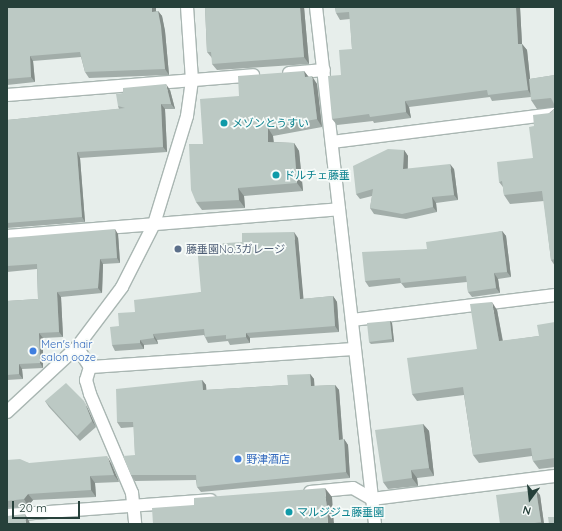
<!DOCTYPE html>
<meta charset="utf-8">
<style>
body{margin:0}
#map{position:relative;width:562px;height:531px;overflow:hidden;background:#e7eeeb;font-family:Quicksand,"Noto Sans JP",sans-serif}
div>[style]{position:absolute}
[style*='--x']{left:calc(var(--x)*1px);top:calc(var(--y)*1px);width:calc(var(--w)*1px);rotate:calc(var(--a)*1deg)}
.roads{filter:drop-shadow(1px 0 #a9b6b2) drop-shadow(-1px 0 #a9b6b2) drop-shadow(0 1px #a9b6b2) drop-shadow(0 -1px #a9b6b2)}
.minor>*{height:12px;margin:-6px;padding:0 6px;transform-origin:6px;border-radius:6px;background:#fff}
.wall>*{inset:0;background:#a2ada9}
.shaded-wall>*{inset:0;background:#848d89}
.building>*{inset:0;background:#bcc9c4}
.dots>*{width:11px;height:11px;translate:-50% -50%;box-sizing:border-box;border:2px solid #f7fbf9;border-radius:50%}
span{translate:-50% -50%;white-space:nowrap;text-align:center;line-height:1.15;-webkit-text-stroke:3.5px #f7fbf9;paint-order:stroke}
.culture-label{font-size:11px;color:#0d838f}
.left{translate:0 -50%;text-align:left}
.service-label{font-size:11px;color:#4e5e75}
.shop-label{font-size:11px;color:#366cbe}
.frame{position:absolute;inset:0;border:8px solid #26403a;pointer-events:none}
.north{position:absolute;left:510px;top:479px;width:40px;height:40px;-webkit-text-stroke:3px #f7fbf9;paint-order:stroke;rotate:195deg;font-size:11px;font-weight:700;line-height:16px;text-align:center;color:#26403a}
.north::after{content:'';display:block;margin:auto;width:14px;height:18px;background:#26403a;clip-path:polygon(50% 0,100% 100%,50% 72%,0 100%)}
.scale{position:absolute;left:12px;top:501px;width:68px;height:18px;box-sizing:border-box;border:2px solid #26403a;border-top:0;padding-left:5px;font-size:12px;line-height:14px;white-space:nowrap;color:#26403a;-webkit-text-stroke:3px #f7fbf9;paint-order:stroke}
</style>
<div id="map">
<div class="roads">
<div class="minor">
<i style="--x:316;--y:7;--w:520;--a:83.49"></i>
<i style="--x:289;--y:73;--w:35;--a:-5"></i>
<i style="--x:7;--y:95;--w:247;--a:-4.6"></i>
<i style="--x:332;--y:142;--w:225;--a:-7.2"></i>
<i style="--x:7;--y:236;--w:333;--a:-4.6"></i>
<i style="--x:352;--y:320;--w:205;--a:-7"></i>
<i style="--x:77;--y:347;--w:24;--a:57"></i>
<i style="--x:90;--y:367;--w:14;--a:107"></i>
<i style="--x:86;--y:380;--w:15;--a:74"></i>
<i style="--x:90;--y:394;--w:108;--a:67"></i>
<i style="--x:132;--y:493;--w:31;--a:84"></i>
<i style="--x:90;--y:367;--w:265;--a:-3.9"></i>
<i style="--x:7;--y:412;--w:96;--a:-42.9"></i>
<i style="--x:77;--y:347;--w:75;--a:-53.1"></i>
<i style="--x:122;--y:287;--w:71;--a:-63.1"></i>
<i style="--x:154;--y:224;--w:113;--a:-73"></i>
<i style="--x:187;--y:116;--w:36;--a:-82"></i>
<i style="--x:192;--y:80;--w:73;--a:-93.9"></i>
<i style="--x:310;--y:492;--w:43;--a:-5.3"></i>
<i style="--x:353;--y:488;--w:22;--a:30"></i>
<i style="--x:372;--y:499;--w:184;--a:-7.2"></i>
<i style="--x:7;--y:515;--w:204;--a:-4.2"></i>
</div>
</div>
<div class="wall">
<i style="clip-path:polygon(7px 7px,156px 7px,156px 11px,158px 11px,162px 16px,165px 31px,169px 75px,89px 78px,85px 72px,81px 57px,33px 61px,35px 82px,7px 85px)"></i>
<i style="clip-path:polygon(205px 7px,304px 7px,309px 64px,217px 70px,212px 64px,212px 58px,207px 52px)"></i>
<i style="clip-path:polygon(335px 7px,520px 7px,522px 44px,527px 50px,530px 79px,555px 75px,555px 107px,537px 109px,531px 100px,531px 97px,492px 101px,490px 97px,409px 107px,411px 118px,374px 123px,373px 121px,337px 125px,332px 119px,341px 75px,352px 49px,350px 19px,340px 20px,336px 13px)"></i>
<i style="clip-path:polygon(304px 71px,308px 76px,317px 84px,322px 127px,273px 136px,274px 142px,294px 143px,299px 151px,303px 191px,244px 196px,245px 208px,202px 210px,196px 202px,203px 144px,239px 96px)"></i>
<i style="clip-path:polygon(170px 90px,175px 109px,165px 109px,167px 152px,80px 158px,85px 222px,7px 228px,7px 120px,119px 109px,118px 106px)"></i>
<i style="clip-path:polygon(555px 108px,555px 266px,551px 260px,544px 201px,510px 204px,504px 195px,503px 187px,499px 182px,533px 158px,534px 126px)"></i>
<i style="clip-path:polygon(404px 150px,408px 156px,408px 169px,454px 169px,458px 200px,436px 203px,437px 212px,406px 219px,374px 214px,370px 208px,372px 196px,360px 199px,356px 194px)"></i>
<i style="clip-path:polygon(502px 231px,506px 236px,511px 277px,498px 279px,500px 293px,472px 297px,468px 292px,467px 282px,405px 288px,401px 283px,369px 287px,365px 281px,427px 249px)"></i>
<i style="clip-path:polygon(118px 234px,120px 263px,103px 264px,102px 293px,61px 297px,63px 337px,43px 338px,43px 368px,22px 369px,23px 379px,7px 380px,7px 301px,38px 299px,37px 269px,7px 272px,7px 238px)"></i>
<i style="clip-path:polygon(298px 238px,303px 299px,333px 296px,337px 302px,339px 332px,250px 338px,250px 343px,230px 345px,228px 341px,208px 343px,204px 335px,157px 340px,158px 344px,144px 345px,144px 349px,115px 351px,112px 345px,119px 326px,135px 312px,201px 292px)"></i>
<i style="clip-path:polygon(497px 310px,503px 341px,539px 336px,555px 322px,555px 467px,539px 469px,533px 461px,532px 456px,479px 463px,473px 455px,464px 395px,417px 401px,412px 394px,477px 349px)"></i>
<i style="clip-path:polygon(390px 321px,392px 323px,394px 342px,371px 344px,369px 342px)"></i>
<i style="clip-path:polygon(310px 374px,314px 379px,314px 386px,335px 385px,339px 390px,343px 440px,344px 439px,348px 445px,350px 478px,201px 492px,197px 487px,196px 480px,135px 481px,131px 475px,135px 455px,134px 427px,121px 428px,117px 422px,202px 380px,206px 385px,206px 390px,288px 385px)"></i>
<i style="clip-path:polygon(45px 401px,87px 407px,96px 427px,80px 441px,49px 407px)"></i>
<i style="clip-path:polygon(423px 424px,429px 431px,434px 476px,417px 478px,418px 486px,388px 489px,383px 482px)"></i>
<i style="clip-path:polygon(7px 460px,29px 463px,111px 463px,119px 482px,95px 483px,96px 497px,33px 500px,28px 506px,7px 508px)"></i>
<i style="clip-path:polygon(540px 495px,544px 524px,500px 524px)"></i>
</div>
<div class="shaded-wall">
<i style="clip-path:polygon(152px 7px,156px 7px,156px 17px,152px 12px)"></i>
<i style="clip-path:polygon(300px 7px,304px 7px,309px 64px,304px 57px)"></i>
<i style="clip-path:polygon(516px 7px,520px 7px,522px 44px,527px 50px,532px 97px,528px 90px,518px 44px)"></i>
<i style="clip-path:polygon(158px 11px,162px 16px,165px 31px,169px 75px,165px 69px)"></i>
<i style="clip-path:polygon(30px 56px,33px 61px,35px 82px,31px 77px)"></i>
<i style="clip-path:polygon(304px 71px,310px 79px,305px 77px)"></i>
<i style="clip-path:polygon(312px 76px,317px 84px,322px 127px,317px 119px)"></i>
<i style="clip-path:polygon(166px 84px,170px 90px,175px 109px,171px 104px)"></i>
<i style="clip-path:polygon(405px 101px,409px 107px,411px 118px,406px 112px)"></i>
<i style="clip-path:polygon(161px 104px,165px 109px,167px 152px,163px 147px)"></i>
<i style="clip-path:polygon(268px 128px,273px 136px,274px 150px,268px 142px)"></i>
<i style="clip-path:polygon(294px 143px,299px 151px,303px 191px,297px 183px)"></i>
<i style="clip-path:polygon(404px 150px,408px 156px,407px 175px,403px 169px)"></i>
<i style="clip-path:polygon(77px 152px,80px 158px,85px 222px,82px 217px)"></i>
<i style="clip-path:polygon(450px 164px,454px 169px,458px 200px,454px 195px)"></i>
<i style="clip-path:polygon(238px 188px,244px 196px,245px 208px,239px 200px)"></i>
<i style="clip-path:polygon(432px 197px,436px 203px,437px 212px,433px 207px)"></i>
<i style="clip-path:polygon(115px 229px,118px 234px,120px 263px,117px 258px)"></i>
<i style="clip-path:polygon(502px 231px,506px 236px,511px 277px,507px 272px)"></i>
<i style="clip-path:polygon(294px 232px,298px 238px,304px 304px,300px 299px)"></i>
<i style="clip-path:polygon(100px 259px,103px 264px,102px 293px,98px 288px)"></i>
<i style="clip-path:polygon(494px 273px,498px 279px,500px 293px,496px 288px)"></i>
<i style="clip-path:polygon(57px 292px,61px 297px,63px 337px,59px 332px)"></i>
<i style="clip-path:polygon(333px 296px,337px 302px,339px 332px,335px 326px)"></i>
<i style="clip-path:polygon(492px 302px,497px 310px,504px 349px,499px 341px)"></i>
<i style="clip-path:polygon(390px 321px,392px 323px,394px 342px,392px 339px)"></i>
<i style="clip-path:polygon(39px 333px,43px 338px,43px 368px,40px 363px)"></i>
<i style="clip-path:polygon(246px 333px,250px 338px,250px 343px,246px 337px)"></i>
<i style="clip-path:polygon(153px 334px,157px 340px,158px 344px,154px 338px)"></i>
<i style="clip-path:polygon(140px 340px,144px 345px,144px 349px,140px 343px)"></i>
<i style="clip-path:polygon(19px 364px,22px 369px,23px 379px,19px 374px)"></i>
<i style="clip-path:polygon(310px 374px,314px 379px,315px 392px,311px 386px)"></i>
<i style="clip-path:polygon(202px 380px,206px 385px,207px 396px,203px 390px)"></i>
<i style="clip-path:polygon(335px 385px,339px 390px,343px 445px,339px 440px)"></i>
<i style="clip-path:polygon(84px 401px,87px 407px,96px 427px,92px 421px)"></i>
<i style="clip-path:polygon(423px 424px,429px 431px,434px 476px,429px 468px)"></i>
<i style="clip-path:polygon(344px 439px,348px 445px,350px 478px,346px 472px)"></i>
<i style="clip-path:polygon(107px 456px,111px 463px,119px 482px,114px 475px)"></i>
<i style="clip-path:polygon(411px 470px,417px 478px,418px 486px,412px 478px)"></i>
<i style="clip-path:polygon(90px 476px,95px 483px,96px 497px,91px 490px)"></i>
<i style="clip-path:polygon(325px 488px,332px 497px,334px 524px,328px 524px)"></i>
<i style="clip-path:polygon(536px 490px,540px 495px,544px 524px,542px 524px,541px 522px)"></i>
<i style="clip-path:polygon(28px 494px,33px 500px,28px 506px,24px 499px)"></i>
<i style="clip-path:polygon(25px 514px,29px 521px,30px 524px,26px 524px)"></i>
</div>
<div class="building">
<i style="clip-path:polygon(7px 7px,152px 7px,152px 12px,158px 11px,161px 26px,165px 69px,85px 72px,80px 52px,30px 56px,31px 77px,7px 79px)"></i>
<i style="clip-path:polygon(205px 7px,300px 7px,304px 57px,212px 64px,211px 52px,207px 52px)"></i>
<i style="clip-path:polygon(335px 7px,516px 7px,518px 44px,522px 44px,528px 90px,488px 95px,487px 90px,405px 101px,406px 112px,370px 117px,369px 114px,332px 119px,328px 76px,341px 75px,339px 50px,352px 49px,349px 12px,336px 13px)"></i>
<i style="clip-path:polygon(304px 71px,305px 77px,312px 76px,317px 119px,268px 128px,268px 142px,294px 143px,297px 183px,238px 188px,239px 200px,196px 202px,191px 190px,189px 144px,203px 144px,200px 99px,239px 96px,238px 76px)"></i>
<i style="clip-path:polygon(555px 75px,555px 106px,551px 98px,531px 100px,529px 79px)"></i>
<i style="clip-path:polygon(166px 84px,171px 104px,161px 104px,163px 147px,77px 152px,82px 217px,7px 223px,7px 120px,125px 108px,118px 106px,116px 94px,123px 93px,123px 88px)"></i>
<i style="clip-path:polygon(555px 108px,555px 259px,551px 260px,542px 191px,504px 195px,502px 181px,499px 182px,497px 162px,533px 158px,529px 127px,534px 126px,533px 115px,550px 113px)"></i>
<i style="clip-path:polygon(388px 149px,404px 150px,403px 169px,450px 164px,454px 195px,432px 197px,433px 207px,402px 214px,370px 208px,373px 189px,356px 194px,353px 166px)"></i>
<i style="clip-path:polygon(115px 229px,117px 258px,100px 259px,98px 288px,57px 292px,59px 332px,39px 333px,40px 363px,19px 364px,19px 374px,7px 375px,7px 301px,38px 299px,37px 264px,7px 266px,7px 238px)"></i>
<i style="clip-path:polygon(502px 231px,507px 272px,494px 273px,496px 288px,468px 292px,466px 276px,401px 283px,400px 278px,365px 281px,362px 252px,427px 249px,426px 242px)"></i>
<i style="clip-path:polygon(294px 232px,300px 299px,333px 296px,335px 326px,246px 333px,246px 337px,226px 339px,226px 335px,205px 337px,204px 329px,153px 334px,154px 338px,140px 340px,140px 343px,112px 345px,110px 327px,119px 326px,118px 313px,135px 312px,134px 300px,201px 292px,197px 245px,242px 242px,242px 233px)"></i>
<i style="clip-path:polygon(492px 302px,499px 341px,539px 336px,537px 325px,555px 322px,555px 458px,533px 461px,531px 448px,473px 455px,463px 387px,412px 394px,407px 358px,477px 349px,470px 304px)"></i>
<i style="clip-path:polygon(390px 321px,392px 339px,369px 342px,367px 323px)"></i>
<i style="clip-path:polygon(310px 374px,311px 386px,335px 385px,339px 440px,344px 439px,346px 472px,197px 487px,196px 475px,131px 475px,123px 456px,135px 455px,133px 422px,117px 422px,116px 389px,202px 380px,203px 390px,288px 385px,287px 375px)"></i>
<i style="clip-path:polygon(66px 383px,84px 401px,92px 421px,77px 436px,45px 401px)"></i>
<i style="clip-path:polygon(423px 424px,429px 468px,411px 470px,412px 478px,383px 482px,375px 430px)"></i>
<i style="clip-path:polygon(107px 456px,114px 475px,90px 476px,91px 490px,28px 494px,24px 499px,7px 501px,7px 460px,20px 459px,29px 463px)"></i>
<i style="clip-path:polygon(325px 488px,328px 524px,153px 524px,152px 508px,194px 505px,194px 498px)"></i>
<i style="clip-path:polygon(536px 490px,541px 522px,528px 524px,500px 524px,496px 495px)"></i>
<i style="clip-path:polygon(25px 514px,26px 524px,7px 524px,7px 516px)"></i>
<i style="clip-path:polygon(548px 517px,555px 517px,555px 524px,549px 524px)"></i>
</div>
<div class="dots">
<i style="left:224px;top:123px;background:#0f9aa8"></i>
<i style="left:276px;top:175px;background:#0f9aa8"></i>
<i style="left:178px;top:249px;background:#5c6f8a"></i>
<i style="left:33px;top:351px;background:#3f7fe0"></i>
<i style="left:238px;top:459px;background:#3f7fe0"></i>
<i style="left:289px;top:512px;background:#0f9aa8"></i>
</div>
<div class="culture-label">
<span class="left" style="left:232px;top:123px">メゾンとうすい</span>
<span class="left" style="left:284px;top:175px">ドルチェ藤垂</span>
<span class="left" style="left:297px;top:512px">マルジジュ藤垂園</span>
</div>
<div class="service-label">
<span class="left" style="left:186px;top:249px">藤垂園No.3ガレージ</span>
</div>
<div class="shop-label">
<span class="left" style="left:41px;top:351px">Men's hair<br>salon ooze</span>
<span class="left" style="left:246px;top:459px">野津酒店</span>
</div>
<div class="frame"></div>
<div class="north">N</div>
<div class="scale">20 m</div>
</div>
